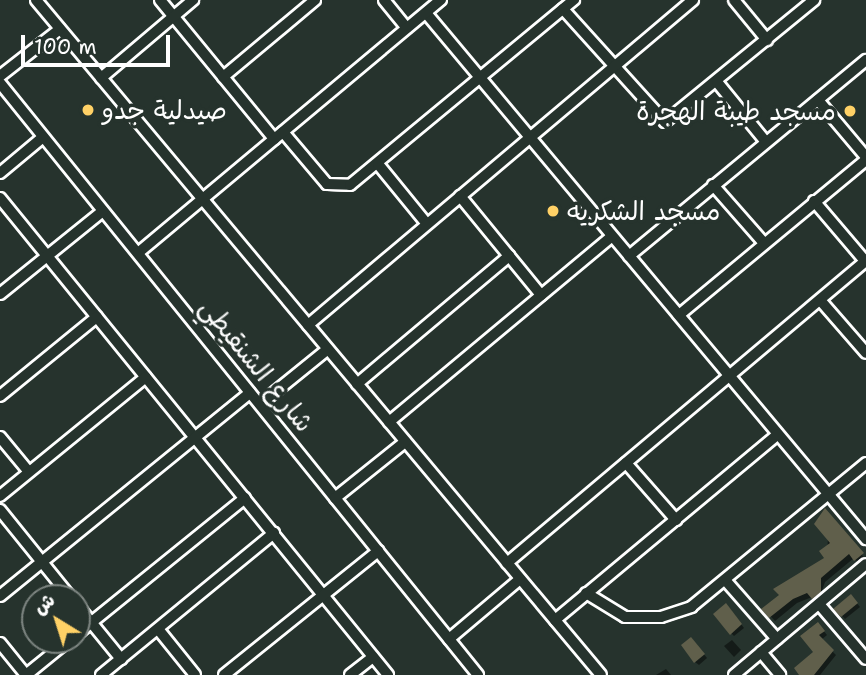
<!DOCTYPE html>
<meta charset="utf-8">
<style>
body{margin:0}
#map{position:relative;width:866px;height:675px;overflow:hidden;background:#26332d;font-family:"Shantell Sans","Playpen Sans Arabic",sans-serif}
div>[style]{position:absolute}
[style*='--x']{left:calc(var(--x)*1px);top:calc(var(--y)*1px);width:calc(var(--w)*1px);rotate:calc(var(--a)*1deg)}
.shadow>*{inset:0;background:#0007}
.building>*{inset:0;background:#605f4b}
.roads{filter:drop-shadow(2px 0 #fff) drop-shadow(-2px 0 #fff) drop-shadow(0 2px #fff) drop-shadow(0 -2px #fff)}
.minor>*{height:10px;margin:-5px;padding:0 5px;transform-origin:5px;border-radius:5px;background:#26332d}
.dots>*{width:19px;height:19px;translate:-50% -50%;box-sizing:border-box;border:4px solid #26332d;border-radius:50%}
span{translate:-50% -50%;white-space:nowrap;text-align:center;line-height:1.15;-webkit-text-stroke:7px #26332d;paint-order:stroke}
.poi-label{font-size:26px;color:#fff}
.left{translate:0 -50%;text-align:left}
.right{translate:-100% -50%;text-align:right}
.street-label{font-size:26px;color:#fff}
.north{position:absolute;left:21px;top:584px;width:70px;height:70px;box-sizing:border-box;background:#26332d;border:2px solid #7d8581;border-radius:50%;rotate:322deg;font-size:19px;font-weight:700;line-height:28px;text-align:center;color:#fff}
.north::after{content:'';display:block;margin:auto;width:24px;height:32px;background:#ffd166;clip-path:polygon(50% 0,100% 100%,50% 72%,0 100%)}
.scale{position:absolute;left:21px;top:35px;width:149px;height:32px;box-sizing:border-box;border:4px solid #fff;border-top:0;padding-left:9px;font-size:21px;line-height:24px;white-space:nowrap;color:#fff;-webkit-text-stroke:5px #26332d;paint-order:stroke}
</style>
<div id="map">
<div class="shadow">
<i style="clip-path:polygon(829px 514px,866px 560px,860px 564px,854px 558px,825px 582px,818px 602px,812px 597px,797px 603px,775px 621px,764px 609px,781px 595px,776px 589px,827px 558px)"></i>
<i style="clip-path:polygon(851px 596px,860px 607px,845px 619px,836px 609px)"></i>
<i style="clip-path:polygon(729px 608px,744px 628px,734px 636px,731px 633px)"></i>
<i style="clip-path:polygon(818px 624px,827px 635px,821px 640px,836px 655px,820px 675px,802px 675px,816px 652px)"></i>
<i style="clip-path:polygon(732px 640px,741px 650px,734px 657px,724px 646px)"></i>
<i style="clip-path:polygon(694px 642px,707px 658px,699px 665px,695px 662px)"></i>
<i style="clip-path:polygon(666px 669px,671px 675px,656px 675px)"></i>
</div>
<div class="building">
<i style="clip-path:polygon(825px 508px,864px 553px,854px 561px,849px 554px,821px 578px,821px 592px,812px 599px,807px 593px,793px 599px,769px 618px,761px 609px,779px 595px,773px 589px,824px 558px,819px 551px,830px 543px,814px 524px)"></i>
<i style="clip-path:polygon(851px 594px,858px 603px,841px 617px,833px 609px)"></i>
<i style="clip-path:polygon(726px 603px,742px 624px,730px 635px,713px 614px)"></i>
<i style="clip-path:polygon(818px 622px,825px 631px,819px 635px,834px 650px,814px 675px,799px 675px,794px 668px,813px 652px,800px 636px)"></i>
<i style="clip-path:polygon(691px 637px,705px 654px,694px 663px,681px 645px)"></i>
</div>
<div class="roads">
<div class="minor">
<i style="--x:36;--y:0;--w:880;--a:50.07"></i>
<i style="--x:160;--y:0;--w:180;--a:50.6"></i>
<i style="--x:384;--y:0;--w:36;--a:51"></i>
<i style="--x:734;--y:0;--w:52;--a:50.5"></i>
<i style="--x:563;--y:9;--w:152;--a:47.9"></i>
<i style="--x:665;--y:122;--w:193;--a:-39.3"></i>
<i style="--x:426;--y:13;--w:686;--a:50.09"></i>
<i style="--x:0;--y:76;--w:76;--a:-38.1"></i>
<i style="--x:223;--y:77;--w:120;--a:-39.9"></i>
<i style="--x:101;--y:78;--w:121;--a:-40.3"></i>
<i style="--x:717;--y:82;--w:77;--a:50.8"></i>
<i style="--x:0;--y:83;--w:761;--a:51.08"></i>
<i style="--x:818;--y:100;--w:75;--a:49.9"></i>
<i style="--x:283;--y:132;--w:68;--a:49.8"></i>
<i style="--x:327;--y:184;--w:23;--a:2"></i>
<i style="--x:350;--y:185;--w:291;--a:-39.6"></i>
<i style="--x:378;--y:164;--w:77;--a:50.8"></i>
<i style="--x:0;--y:173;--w:56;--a:-39.9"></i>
<i style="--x:713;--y:185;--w:77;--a:48.7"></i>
<i style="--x:460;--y:196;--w:128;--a:50.7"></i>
<i style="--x:0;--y:198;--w:615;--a:50.87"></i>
<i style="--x:814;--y:201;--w:80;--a:49.6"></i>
<i style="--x:138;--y:253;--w:395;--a:-39.9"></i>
<i style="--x:629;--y:256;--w:308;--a:-39.6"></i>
<i style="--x:0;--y:294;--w:132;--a:-38.9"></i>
<i style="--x:820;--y:300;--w:70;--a:49"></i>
<i style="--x:679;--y:315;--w:243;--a:-39.7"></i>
<i style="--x:308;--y:325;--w:504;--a:-40.17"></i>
<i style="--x:357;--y:384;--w:199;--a:-40.1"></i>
<i style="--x:0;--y:396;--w:125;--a:-39.2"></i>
<i style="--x:260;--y:404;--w:87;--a:-39"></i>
<i style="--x:389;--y:422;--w:290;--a:-39.8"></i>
<i style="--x:0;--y:437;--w:45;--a:50.4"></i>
<i style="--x:626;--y:463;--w:76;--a:48.7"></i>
<i style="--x:0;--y:496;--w:188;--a:-39.2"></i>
<i style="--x:335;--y:498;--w:90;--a:-38.7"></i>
<i style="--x:0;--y:510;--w:113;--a:51.1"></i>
<i style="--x:507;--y:563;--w:469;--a:-40.1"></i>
<i style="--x:726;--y:581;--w:77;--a:48.7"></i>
<i style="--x:586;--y:593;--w:46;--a:31.6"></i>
<i style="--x:625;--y:617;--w:36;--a:0"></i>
<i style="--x:661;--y:617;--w:32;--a:-18"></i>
<i style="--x:691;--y:607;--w:227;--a:-39.4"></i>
<i style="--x:0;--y:596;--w:322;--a:-39.1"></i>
<i style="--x:819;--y:604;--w:72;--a:49.5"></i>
<i style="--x:77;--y:605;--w:70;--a:50.8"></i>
<i style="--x:555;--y:620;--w:290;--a:-39.8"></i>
<i style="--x:158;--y:629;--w:59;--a:51.2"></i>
<i style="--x:77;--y:634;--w:216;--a:-39"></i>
<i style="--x:449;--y:639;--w:93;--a:-40.2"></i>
<i style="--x:0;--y:643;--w:41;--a:50.9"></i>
<i style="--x:761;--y:652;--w:30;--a:50"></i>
<i style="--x:26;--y:675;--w:55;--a:-39.1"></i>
<i style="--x:101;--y:675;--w:224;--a:-39.4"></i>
<i style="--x:224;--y:675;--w:198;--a:-38.8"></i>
<i style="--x:350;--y:675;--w:29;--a:-38"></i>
<i style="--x:734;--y:675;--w:172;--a:-40.1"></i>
</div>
</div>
<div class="dots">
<i style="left:88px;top:110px;background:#ffd166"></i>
<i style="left:850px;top:111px;background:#ffd166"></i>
<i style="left:553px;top:211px;background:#ffd166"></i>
</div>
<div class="poi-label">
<span class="left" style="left:102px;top:110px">صيدلية جدو</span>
<span class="right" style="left:836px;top:111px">مسجد طيبة الهجرة</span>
<span class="left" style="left:567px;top:211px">مسجد الشكريه</span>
</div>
<div class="street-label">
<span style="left:257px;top:365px;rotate:51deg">شارع الشنقيطي</span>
</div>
<div class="north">ش</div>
<div class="scale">100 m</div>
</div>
